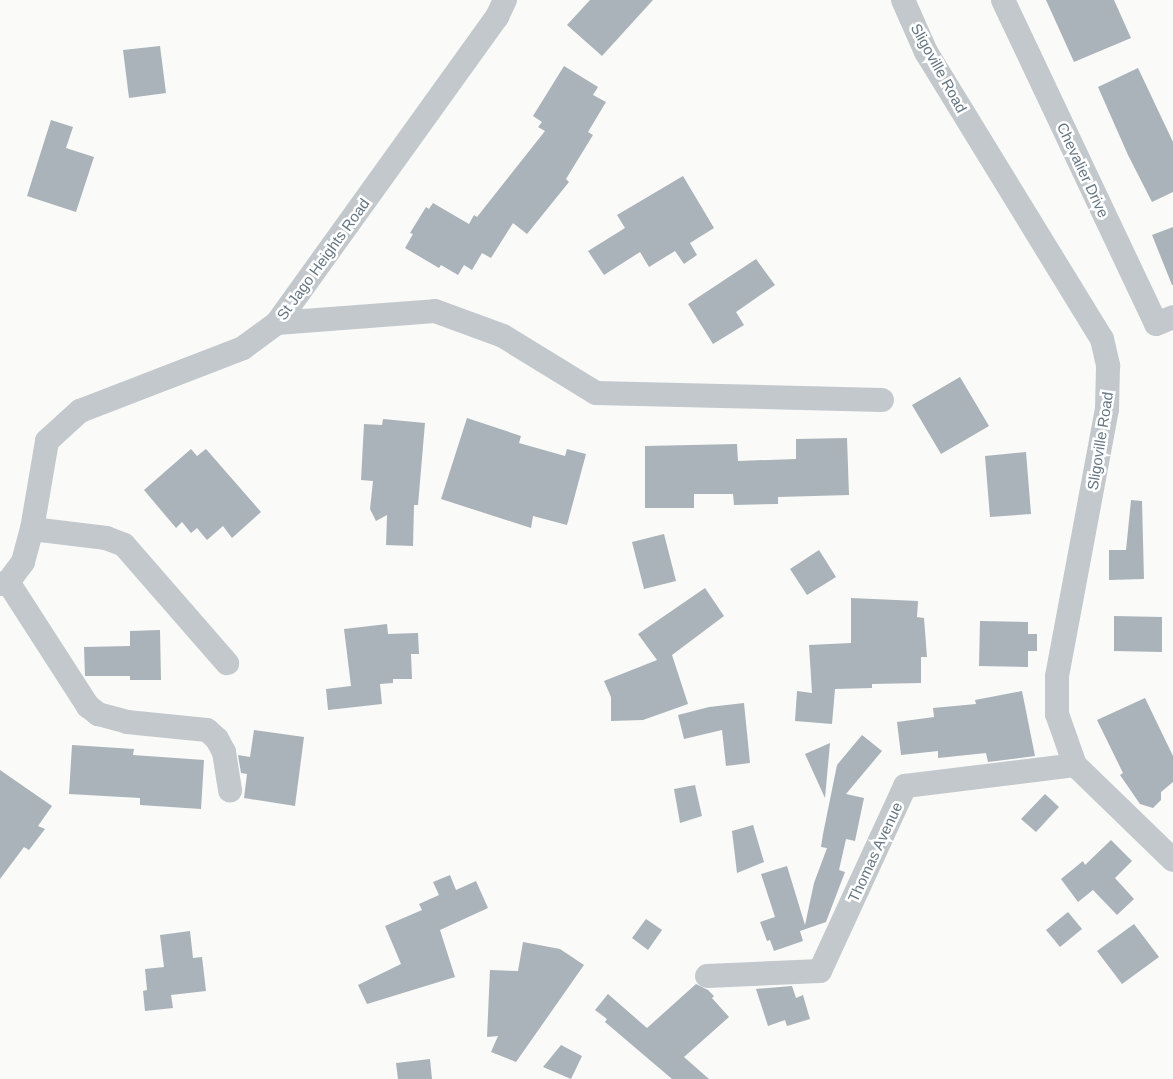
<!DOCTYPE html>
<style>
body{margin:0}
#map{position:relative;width:1173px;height:1079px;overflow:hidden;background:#fafaf8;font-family:Helvetica,sans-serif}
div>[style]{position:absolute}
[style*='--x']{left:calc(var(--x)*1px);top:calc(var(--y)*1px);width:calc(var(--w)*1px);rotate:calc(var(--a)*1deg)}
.building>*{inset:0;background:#aab3b9}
.minor>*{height:24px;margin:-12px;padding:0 12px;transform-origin:12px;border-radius:12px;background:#c3c8cc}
span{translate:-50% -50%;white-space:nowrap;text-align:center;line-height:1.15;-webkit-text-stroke:5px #fff;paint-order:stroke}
.street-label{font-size:15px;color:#657683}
</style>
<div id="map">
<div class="building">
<i style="clip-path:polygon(590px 0,653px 0,602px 56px,567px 25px)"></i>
<i style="clip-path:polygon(1046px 0,1114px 0,1131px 38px,1074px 62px)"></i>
<i style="clip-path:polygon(160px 46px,166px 93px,129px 98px,123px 50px)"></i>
<i style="clip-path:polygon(564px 66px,598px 87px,593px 95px,606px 102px,588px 132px,593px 135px,566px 179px,569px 182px,527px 234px,513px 223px,491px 258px,482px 253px,472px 270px,464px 265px,458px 275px,441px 265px,439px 268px,405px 248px,413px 234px,410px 233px,426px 207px,429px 209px,433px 203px,469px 224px,474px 215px,477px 217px,545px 131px,538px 127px,542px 122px,533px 116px)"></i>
<i style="clip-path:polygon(1138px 68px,1173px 142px,1173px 192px,1152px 202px,1128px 155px,1098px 87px)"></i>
<i style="clip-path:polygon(51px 120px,73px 127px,66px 148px,94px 157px,76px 212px,27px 196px)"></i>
<i style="clip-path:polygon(683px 176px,714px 228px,690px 243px,697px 255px,684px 264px,675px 251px,649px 267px,640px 252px,604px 275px,588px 251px,625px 228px,617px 215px)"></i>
<i style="clip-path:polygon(1173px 227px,1173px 285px,1172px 285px,1152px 235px)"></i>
<i style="clip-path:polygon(756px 259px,775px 285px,736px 312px,744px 325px,713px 344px,688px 304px)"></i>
<i style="clip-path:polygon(960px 377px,989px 426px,941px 454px,912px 405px)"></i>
<i style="clip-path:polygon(467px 418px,521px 436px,519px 443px,565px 456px,567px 449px,586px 454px,567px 525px,533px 516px,531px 528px,441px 499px)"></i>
<i style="clip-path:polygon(383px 419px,425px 423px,418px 505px,414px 505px,413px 546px,386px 545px,387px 515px,376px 521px,370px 509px,373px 481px,361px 480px,364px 424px,382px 425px)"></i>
<i style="clip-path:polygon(847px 438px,849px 495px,778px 497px,778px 504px,734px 505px,733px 494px,694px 494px,694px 508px,645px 508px,645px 446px,737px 444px,738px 461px,796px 459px,796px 439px)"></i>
<i style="clip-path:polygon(191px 449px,197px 456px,206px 449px,261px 512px,232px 538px,223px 526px,207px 540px,197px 528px,191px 533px,182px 522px,176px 528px,144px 490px)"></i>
<i style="clip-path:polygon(1026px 452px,1031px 514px,990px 517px,985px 456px)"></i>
<i style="clip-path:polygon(1131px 500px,1142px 501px,1144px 579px,1109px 580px,1109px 550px,1126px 550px)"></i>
<i style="clip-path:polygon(664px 534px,676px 581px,644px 589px,632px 542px)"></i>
<i style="clip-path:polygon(819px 550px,836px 577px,807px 595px,790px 569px)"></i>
<i style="clip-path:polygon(705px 588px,724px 616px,672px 655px,688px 704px,643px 720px,611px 721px,611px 697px,604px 681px,657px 660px,638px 634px)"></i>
<i style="clip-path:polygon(851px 598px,918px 601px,917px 617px,924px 618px,927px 657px,921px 657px,921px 683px,872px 684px,872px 688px,835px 689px,832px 724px,795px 721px,797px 691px,812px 693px,809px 645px,851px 643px)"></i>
<i style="clip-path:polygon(1114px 616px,1162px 617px,1162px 652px,1114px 651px)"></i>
<i style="clip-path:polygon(980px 621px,1028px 622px,1028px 634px,1037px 634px,1037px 651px,1028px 651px,1028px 667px,979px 666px)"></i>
<i style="clip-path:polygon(387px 624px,388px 634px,418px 633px,419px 654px,411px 654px,412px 679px,393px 679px,393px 683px,380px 684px,382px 704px,328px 710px,326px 689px,351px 686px,344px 629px)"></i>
<i style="clip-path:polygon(160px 630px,161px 680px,130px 680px,130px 676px,85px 676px,84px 647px,130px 646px,130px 631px)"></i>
<i style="clip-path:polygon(1022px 691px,1035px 756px,988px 762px,986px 753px,938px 758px,938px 751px,901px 755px,897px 722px,934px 717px,933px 708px,976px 704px,975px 700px)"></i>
<i style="clip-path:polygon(1145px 698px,1173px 756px,1173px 782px,1161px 792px,1161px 800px,1153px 808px,1140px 804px,1120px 775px,1123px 773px,1097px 720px)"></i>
<i style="clip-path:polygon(744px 703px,750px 763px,726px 766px,722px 730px,684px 739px,678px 715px,709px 707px)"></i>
<i style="clip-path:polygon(254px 730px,304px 737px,295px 806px,244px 798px,247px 774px,241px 773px,238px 755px,250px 757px)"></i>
<i style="clip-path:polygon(862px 735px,882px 751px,846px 794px,864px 798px,855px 841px,846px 839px,839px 870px,845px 872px,826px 922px,800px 931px,803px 941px,774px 951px,770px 940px,767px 941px,760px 922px,775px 917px,761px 874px,787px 866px,805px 925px,814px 883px,827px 848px,821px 847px,823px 834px,837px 765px)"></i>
<i style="clip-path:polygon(830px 743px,825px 798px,805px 754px)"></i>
<i style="clip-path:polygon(72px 745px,134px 749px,133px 755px,204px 760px,201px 809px,140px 805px,140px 798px,69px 794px)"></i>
<i style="clip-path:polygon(0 770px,52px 806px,38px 826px,45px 829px,29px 850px,24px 847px,0 879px)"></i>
<i style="clip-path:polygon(695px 785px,702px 816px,680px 823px,674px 789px)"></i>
<i style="clip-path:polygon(1045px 794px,1059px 807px,1036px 832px,1021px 819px)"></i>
<i style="clip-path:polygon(753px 825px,764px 862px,737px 873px,732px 831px)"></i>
<i style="clip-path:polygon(1111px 840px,1132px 861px,1115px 878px,1134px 899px,1117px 915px,1093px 890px,1078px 902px,1061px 879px,1083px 861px,1085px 865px)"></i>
<i style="clip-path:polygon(450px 875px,456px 890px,476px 881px,488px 908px,440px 930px,455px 977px,367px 1004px,358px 985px,401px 964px,385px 926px,422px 910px,419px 904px,439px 895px,433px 882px)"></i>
<i style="clip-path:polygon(1068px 912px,1082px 929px,1060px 947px,1046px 930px)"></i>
<i style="clip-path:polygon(646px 919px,662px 930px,648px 950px,632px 938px)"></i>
<i style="clip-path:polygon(1134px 924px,1159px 957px,1122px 984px,1097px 951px)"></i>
<i style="clip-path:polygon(190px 931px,193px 958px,202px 957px,206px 991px,171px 995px,173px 1008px,145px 1011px,143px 991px,147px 990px,145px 969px,164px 967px,160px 935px)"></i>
<i style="clip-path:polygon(523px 942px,560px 949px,584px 965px,516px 1062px,491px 1052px,498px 1036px,487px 1037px,490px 970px,518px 971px)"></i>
<i style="clip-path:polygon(696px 984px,708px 990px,714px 996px,712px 998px,729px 1017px,684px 1057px,709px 1079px,672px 1079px,605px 1022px,607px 1019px,595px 1010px,608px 994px,647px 1028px)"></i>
<i style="clip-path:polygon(792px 986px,796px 998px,803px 995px,810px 1019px,787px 1026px,785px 1020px,768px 1026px,756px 989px)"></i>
<i style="clip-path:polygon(561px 1045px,582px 1056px,571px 1079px,543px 1067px)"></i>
<i style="clip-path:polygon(430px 1059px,432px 1079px,398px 1079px,396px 1063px)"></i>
</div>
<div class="minor">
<i style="--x:903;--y:0;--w:57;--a:66.1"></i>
<i style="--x:926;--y:52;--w:337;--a:58.5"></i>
<i style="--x:1102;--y:339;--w:28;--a:77"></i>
<i style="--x:1108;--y:366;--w:43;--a:91.3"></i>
<i style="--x:1107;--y:409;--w:272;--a:100.6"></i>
<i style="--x:1057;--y:676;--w:38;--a:90"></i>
<i style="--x:1057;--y:714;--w:54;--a:70.6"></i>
<i style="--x:1075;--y:765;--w:136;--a:44.1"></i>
<i style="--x:1003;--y:0;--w:358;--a:64.7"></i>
<i style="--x:1156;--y:324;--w:18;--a:-22"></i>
<i style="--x:277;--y:323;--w:158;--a:-4.3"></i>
<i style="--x:435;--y:311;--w:72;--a:20.2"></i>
<i style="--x:503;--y:336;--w:109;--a:31.5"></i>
<i style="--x:596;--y:393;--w:286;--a:1.4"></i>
<i style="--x:32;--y:529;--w:75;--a:6.9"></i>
<i style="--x:106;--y:538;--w:19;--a:21"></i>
<i style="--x:124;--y:545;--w:157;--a:48.9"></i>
<i style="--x:8;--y:582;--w:148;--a:57.2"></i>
<i style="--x:88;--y:706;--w:13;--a:39"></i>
<i style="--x:98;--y:714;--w:30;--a:15"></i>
<i style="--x:127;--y:722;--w:80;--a:5.7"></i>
<i style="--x:207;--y:730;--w:13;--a:42"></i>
<i style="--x:217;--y:739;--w:15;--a:62"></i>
<i style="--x:224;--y:752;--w:39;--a:81"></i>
<i style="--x:0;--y:584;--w:8;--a:-14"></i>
<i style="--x:8;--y:582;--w:25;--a:-53"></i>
<i style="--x:23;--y:562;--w:34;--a:-75"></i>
<i style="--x:32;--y:529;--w:89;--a:-80.3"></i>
<i style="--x:47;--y:441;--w:45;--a:-42.3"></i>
<i style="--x:80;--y:411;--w:175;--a:-21.1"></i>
<i style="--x:243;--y:348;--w:42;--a:-36.3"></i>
<i style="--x:277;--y:323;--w:377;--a:-54.3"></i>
<i style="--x:497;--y:17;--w:19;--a:-65"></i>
<i style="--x:707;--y:976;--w:113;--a:-2.5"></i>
<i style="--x:820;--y:971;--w:204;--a:-65.3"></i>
<i style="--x:905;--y:786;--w:171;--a:-7"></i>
</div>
<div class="street-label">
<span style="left:939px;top:68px;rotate:61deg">Sligoville Road</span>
<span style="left:1083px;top:170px;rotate:65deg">Chevalier Drive</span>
<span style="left:323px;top:259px;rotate:-54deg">St Jago Heights Road</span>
<span style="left:1100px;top:441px;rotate:-81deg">Sligoville Road</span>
<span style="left:875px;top:852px;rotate:-65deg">Thomas Avenue</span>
</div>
</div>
